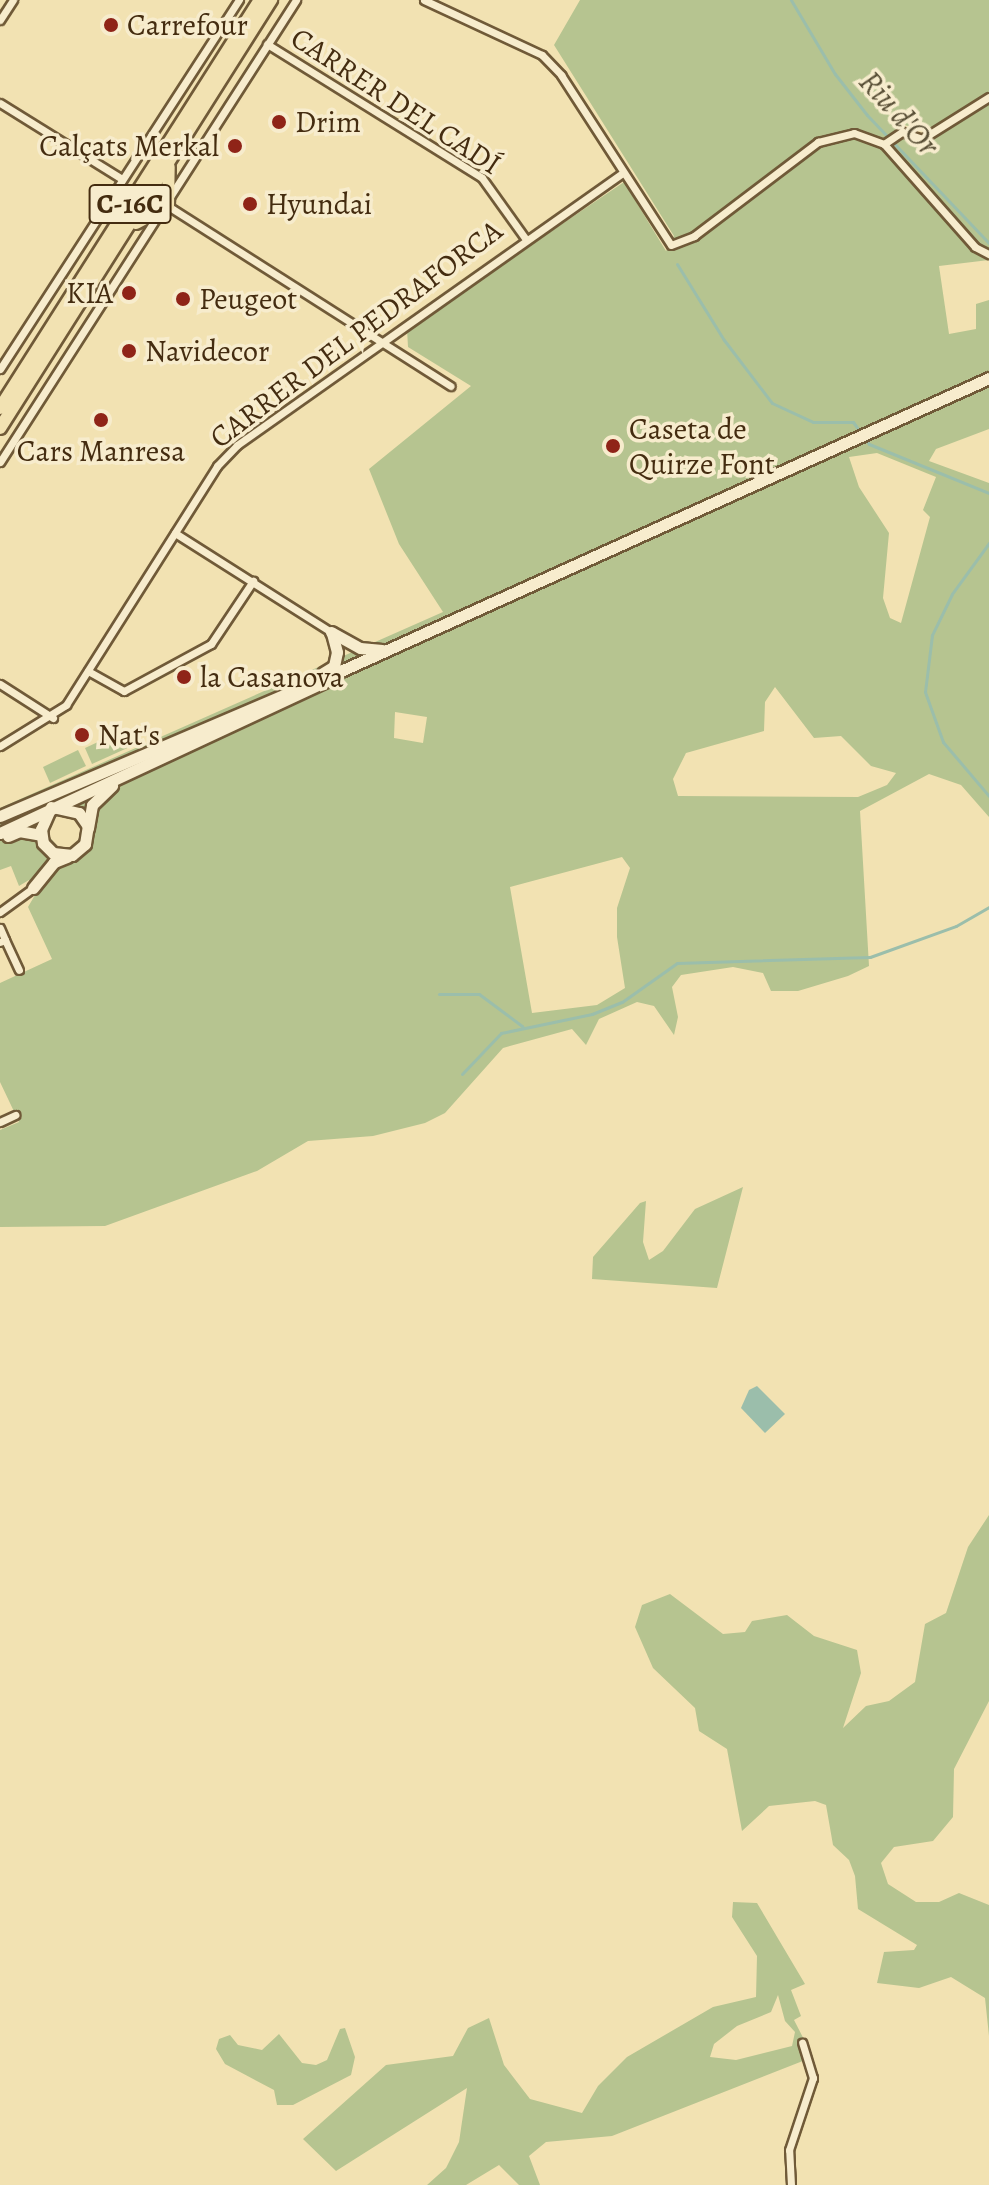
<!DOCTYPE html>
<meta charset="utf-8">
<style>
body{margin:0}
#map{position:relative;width:989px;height:2185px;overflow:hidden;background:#f2e2b2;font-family:Alegreya,serif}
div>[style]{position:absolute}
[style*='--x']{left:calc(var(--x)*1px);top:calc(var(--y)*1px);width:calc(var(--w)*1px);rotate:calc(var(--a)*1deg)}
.green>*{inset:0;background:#b6c490}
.water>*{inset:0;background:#9bbeab}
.stream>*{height:3px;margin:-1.5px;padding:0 1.5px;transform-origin:1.5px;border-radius:1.5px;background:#9bbeab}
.roads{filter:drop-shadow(2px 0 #705a38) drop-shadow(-2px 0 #705a38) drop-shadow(0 2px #705a38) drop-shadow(0 -2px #705a38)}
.minor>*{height:7px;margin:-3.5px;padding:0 3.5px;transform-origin:3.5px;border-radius:3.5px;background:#f7eccd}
.secondary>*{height:11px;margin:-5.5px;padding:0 5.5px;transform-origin:5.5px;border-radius:5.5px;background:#f7eccd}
.primary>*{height:12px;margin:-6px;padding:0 6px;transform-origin:6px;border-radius:6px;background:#f2e2b2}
.dots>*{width:22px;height:22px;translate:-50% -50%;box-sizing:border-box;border:4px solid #f7eccd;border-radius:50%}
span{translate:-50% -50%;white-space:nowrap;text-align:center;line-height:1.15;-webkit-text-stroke:7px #f7eccd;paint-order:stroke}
.shield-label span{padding:2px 6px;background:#f7eccd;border:2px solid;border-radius:6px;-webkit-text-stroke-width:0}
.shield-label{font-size:28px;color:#442c10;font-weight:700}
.poi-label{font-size:30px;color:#442c10}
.left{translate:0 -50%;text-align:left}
.right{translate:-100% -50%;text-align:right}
.street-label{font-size:30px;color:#442c10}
.water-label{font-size:32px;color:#5a5037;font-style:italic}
</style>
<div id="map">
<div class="green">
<i style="clip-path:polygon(evenodd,580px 0,989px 0,989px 93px,929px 131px,904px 125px,898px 129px,911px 141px,925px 143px,989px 102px,989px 260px,939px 266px,949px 334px,976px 329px,976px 304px,989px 300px,989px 429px,936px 449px,929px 461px,989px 483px,989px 817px,961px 785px,929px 774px,860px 811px,869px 966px,848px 976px,798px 991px,771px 991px,763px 973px,733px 967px,681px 975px,672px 987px,678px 1017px,674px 1035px,654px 1006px,637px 1002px,599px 1019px,586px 1045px,572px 1029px,503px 1048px,445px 1113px,425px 1123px,373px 1136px,308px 1141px,257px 1171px,105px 1226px,0 1227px,0 1130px,19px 1122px,0 1082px,0 983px,52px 959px,28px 907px,35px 895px,29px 880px,19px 886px,11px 866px,0 870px,0 808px,443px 612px,399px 544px,369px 469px,471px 386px,408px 347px,407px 329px,624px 182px,666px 251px,674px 236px,554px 45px,580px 0,877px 453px,936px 477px,923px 510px,930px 517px,901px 623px,890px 618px,883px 598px,889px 533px,859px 487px,849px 457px,877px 453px,580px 0,775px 687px,814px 738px,841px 736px,871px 766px,896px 773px,887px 785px,858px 797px,678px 796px,673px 779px,686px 753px,764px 731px,765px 702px,775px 687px,580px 0,395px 712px,427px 717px,423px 743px,394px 738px,395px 712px,580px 0,61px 814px,73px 816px,81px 825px,81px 838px,72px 847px,59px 848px,47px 834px,50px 821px,61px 814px,580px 0,622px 857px,630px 868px,617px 908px,617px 937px,625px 988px,597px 1005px,532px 1013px,510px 887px,622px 857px)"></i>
<i style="clip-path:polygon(126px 729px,134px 745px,92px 764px,85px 748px)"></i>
<i style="clip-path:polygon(78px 750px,86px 766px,50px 783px,43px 767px)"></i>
<i style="clip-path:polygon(743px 1187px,717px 1288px,592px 1279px,593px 1257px,640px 1203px,646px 1201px,643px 1242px,649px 1260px,663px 1251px,695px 1209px)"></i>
<i style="clip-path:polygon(989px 1515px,989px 1701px,954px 1769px,953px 1817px,933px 1841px,894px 1847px,881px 1863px,888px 1884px,916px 1902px,939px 1902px,959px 1893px,989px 1905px,989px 2036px,985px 1998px,951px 1977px,919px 1988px,877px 1983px,884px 1952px,914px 1950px,917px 1945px,858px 1909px,855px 1876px,849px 1860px,833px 1845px,826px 1805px,815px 1801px,769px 1806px,742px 1831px,727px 1749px,699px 1731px,695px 1708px,653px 1668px,635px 1627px,642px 1605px,670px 1594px,723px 1634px,745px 1632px,752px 1621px,787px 1615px,814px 1636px,857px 1650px,861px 1673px,843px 1728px,866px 1706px,889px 1701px,915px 1682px,925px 1624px,946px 1613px,968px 1547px)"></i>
<i style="clip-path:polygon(evenodd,733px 1902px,757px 1903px,805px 1984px,791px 1990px,801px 2016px,794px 2020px,813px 2057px,612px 2136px,546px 2142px,529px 2156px,540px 2185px,519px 2185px,499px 2165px,466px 2185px,427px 2185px,446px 2168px,459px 2142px,467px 2088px,336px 2171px,303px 2139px,386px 2065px,453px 2056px,468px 2028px,489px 2018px,504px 2065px,530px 2099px,582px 2113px,598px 2086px,627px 2057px,713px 2007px,756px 1997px,757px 1956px,732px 1917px,733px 1902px,778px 1995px,785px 2021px,795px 2032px,792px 2046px,736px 2060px,710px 2057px,714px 2044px,737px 2026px,771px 2012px,778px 1995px)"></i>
<i style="clip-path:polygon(345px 2028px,355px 2057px,351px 2075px,293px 2105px,277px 2105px,274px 2090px,225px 2064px,216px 2049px,219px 2039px,230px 2035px,238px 2045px,262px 2050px,279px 2034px,302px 2063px,316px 2065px,327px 2060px,340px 2029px)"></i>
</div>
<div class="water">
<i style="clip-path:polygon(757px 1386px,785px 1414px,765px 1433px,741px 1408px,749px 1390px)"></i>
</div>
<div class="stream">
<i style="--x:791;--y:0;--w:86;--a:59.3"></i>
<i style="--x:835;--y:74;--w:52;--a:52"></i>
<i style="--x:867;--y:115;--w:177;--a:46.4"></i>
<i style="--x:677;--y:264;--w:89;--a:58.3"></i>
<i style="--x:724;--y:340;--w:79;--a:52.7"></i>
<i style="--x:772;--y:403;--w:45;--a:24.9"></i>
<i style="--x:813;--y:422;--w:40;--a:0"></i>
<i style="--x:853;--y:422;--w:27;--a:54"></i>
<i style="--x:869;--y:444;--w:130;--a:22.2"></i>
<i style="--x:989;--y:543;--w:63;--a:126"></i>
<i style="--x:952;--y:594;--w:46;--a:116"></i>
<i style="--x:932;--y:635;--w:57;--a:97"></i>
<i style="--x:925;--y:692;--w:53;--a:70.2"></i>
<i style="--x:943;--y:742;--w:71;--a:49.6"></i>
<i style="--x:439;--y:994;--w:40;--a:0"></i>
<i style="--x:479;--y:994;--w:54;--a:36.7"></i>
<i style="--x:462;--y:1074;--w:57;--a:-46.4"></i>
<i style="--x:501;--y:1033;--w:93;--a:-11.8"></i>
<i style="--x:592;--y:1014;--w:32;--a:-22"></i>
<i style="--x:622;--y:1002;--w:67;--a:-35.3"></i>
<i style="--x:677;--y:963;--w:193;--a:-1.8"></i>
<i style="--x:870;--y:957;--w:91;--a:-19.8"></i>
<i style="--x:956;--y:926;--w:38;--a:-30"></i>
</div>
<div class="roads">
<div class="minor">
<i style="--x:424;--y:0;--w:130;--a:25"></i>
<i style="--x:542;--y:55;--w:28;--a:46"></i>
<i style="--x:561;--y:75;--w:202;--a:57.1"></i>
<i style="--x:671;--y:245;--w:25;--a:-21"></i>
<i style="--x:694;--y:236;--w:156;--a:-37.2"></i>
<i style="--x:818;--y:142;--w:37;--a:-14"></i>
<i style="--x:854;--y:133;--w:32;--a:20"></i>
<i style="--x:884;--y:144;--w:137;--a:48.5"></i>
<i style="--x:975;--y:247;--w:16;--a:27"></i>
<i style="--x:0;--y:20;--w:24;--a:-57"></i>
<i style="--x:267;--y:44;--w:253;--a:31.9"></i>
<i style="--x:482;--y:178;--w:74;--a:54.4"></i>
<i style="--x:0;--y:103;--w:144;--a:31.9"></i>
<i style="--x:884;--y:144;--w:22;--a:-34"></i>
<i style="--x:902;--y:132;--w:21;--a:19"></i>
<i style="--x:922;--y:139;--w:79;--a:-32.1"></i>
<i style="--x:168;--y:206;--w:335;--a:32.5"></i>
<i style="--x:0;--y:369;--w:440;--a:-57.1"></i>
<i style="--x:0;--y:462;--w:549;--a:-57.35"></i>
<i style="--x:175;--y:533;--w:185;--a:32.4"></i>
<i style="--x:88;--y:671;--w:41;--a:29.1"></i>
<i style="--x:124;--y:691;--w:99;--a:-28.4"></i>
<i style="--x:211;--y:644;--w:76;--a:-56.3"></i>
<i style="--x:0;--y:684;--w:63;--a:32.7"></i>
<i style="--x:0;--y:746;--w:78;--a:-31.8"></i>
<i style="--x:66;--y:705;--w:283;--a:-57.7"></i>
<i style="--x:217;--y:466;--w:29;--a:-46"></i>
<i style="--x:237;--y:445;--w:472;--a:-35.2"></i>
<i style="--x:0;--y:912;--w:41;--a:-36"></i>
<i style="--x:0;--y:928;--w:13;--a:67"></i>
<i style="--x:5;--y:940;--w:5;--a:158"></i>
<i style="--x:5;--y:940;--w:33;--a:65"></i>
<i style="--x:0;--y:1122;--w:17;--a:-25"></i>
<i style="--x:791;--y:2185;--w:35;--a:-93"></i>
<i style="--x:789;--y:2150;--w:76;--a:-71.6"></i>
<i style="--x:813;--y:2078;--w:37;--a:-107"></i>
</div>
<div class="secondary">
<i style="--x:331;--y:632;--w:33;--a:29"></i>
<i style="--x:360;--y:648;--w:22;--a:5"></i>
<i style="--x:323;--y:673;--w:13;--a:-32"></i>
<i style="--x:334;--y:666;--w:14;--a:-78"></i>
<i style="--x:337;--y:652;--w:20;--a:-105"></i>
<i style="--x:51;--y:807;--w:24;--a:114"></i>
<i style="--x:41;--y:829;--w:14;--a:82"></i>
<i style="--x:43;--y:843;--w:14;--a:45"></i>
<i style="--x:53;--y:853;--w:19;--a:6"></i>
<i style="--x:72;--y:855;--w:17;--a:-40"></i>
<i style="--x:85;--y:844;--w:18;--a:-81"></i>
<i style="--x:88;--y:826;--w:16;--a:-125"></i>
<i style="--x:79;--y:813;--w:23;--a:-167"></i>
<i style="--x:0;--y:816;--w:373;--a:-23.1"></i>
<i style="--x:343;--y:670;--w:709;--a:-24.32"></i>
<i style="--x:88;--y:828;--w:23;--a:-80"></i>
<i style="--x:92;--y:805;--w:28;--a:-44"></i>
<i style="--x:0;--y:833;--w:367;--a:-25"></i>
<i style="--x:8;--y:836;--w:12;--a:-24"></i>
<i style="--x:19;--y:831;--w:22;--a:10"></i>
<i style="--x:33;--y:888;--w:33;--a:-51"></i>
<i style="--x:54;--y:862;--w:14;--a:-21"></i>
</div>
<div class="primary">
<i style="--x:136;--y:223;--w:36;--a:-28"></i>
<i style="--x:168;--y:206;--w:39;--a:-89"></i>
<i style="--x:0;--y:408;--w:484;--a:-57.5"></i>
<i style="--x:0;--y:428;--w:507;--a:-57.66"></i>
</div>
</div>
<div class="dots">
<i style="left:111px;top:25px;background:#8f2418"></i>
<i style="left:279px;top:122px;background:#8f2418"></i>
<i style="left:235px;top:146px;background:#8f2418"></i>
<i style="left:250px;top:204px;background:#8f2418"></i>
<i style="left:129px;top:293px;background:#8f2418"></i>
<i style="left:183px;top:299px;background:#8f2418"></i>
<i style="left:129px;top:351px;background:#8f2418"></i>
<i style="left:101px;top:420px;background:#8f2418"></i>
<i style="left:613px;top:446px;background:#8f2418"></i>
<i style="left:184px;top:677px;background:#8f2418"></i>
<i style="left:82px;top:735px;background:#8f2418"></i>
</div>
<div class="shield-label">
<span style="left:130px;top:204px">C-16C</span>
</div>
<div class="poi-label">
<span class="left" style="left:127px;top:25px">Carrefour</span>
<span class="left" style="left:295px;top:122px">Drim</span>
<span class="right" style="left:219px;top:146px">Calçats Merkal</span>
<span class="left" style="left:266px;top:204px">Hyundai</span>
<span class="right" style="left:113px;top:293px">KIA</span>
<span class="left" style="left:199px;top:299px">Peugeot</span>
<span class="left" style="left:145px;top:351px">Navidecor</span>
<span class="left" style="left:629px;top:446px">Caseta de<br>Quirze Font</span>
<span style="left:101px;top:451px">Cars Manresa</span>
<span class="left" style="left:200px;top:677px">la Casanova</span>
<span class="left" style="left:98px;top:735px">Nat's</span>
</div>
<div class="street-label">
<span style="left:396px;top:101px;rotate:33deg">CARRER DEL CADÍ</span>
<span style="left:356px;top:334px;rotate:-37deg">CARRER DEL PEDRAFORCA</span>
</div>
<div class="water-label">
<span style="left:899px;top:113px;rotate:48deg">Riu d'Or</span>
</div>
</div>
